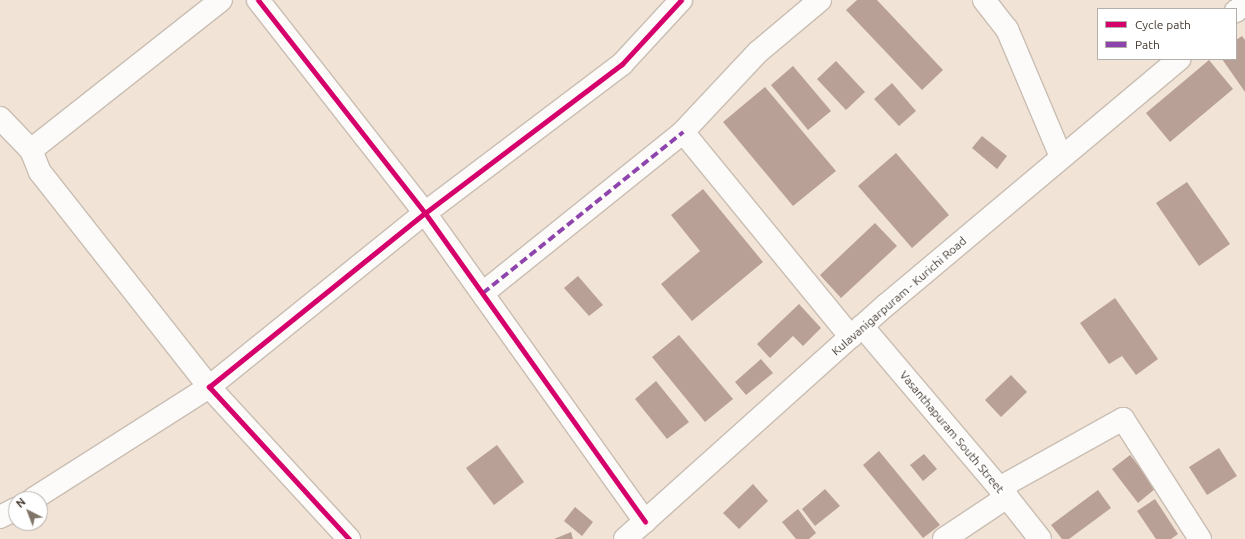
<!DOCTYPE html>
<style>
body{margin:0}
#map{position:relative;width:1245px;height:539px;overflow:hidden;background:#f1e3d5;font-family:Ubuntu,sans-serif}
div>[style]{position:absolute}
[style*='--x']{left:calc(var(--x)*1px);top:calc(var(--y)*1px);width:calc(var(--w)*1px);rotate:calc(var(--a)*1deg)}
.building>*{inset:0;background:#b8a096}
.roads{filter:drop-shadow(1px 0 #c9beb3) drop-shadow(-1px 0 #c9beb3) drop-shadow(0 1px #c9beb3) drop-shadow(0 -1px #c9beb3)}
.street>*{height:22px;margin:-11px;padding:0 11px;transform-origin:11px;border-radius:11px;background:#fdfbf9}
.secondary>*{height:22px;margin:-11px;padding:0 11px;transform-origin:11px;border-radius:11px;background:#fdfbf9}
.quiet>*{height:4px;margin-top:-2px;transform-origin:0;background:repeating-linear-gradient(90deg,#8e44ad 0 8px,transparent 0 12px)}
.cycleway>*{height:5px;margin:-2.5px;padding:0 2.5px;transform-origin:2.5px;border-radius:2.5px;background:#d6006c}
span{translate:-50% -50%;white-space:nowrap;text-align:center;line-height:1.15;-webkit-text-stroke:4px #fff;paint-order:stroke}
.street-label{font-size:12px;color:#43382e}
.legend{position:absolute;left:1097px;top:8px;width:140px;height:52px;box-sizing:border-box;background:#fff;border:1px solid #b4afab;margin:0;padding:5px 7px;list-style:none;font-size:12px;color:#43382e}
.legend li{display:flex;align-items:center;gap:8px;height:20px}
.legend b{width:20px;border:1px solid #b4afab}
.north{position:absolute;left:8px;top:491px;width:40px;height:40px;box-sizing:border-box;background:#fff;border:1px solid #b4afab;border-radius:50%;rotate:318deg;font-size:11px;font-weight:700;line-height:16px;text-align:center;color:#43382e}
.north::after{content:'';display:block;margin:auto;width:14px;height:18px;background:#807468;clip-path:polygon(50% 0,100% 100%,50% 72%,0 100%)}
</style>
<div id="map">
<div class="building">
<i style="clip-path:polygon(857px 0,877px 0,943px 70px,922px 90px,846px 10px)"></i>
<i style="clip-path:polygon(1242px 36px,1245px 40px,1245px 92px,1222px 59px,1236px 59px,1236px 40px)"></i>
<i style="clip-path:polygon(1209px 60px,1233px 89px,1170px 142px,1146px 113px)"></i>
<i style="clip-path:polygon(836px 61px,865px 92px,846px 110px,817px 79px)"></i>
<i style="clip-path:polygon(793px 66px,831px 111px,808px 130px,771px 85px)"></i>
<i style="clip-path:polygon(892px 83px,916px 111px,899px 126px,874px 99px)"></i>
<i style="clip-path:polygon(765px 87px,836px 171px,793px 206px,723px 122px)"></i>
<i style="clip-path:polygon(982px 136px,1007px 156px,997px 169px,972px 148px)"></i>
<i style="clip-path:polygon(896px 153px,949px 215px,912px 248px,858px 186px)"></i>
<i style="clip-path:polygon(1187px 182px,1230px 244px,1199px 266px,1156px 203px)"></i>
<i style="clip-path:polygon(703px 189px,763px 262px,692px 321px,661px 284px,700px 251px,671px 215px)"></i>
<i style="clip-path:polygon(875px 223px,897px 246px,841px 298px,820px 275px)"></i>
<i style="clip-path:polygon(578px 276px,603px 305px,589px 316px,564px 288px)"></i>
<i style="clip-path:polygon(1115px 298px,1158px 359px,1136px 375px,1122px 356px,1109px 364px,1080px 323px)"></i>
<i style="clip-path:polygon(799px 304px,821px 328px,803px 346px,793px 336px,770px 358px,757px 344px)"></i>
<i style="clip-path:polygon(679px 335px,733px 399px,705px 422px,652px 357px)"></i>
<i style="clip-path:polygon(761px 359px,773px 373px,746px 395px,735px 382px)"></i>
<i style="clip-path:polygon(1011px 375px,1027px 392px,1001px 417px,985px 400px)"></i>
<i style="clip-path:polygon(656px 381px,689px 422px,667px 439px,635px 399px)"></i>
<i style="clip-path:polygon(497px 445px,524px 482px,494px 505px,466px 468px)"></i>
<i style="clip-path:polygon(1219px 448px,1237px 476px,1207px 495px,1189px 467px)"></i>
<i style="clip-path:polygon(879px 451px,940px 525px,923px 538px,863px 465px)"></i>
<i style="clip-path:polygon(924px 454px,937px 469px,923px 481px,910px 465px)"></i>
<i style="clip-path:polygon(1130px 455px,1156px 488px,1138px 503px,1112px 469px)"></i>
<i style="clip-path:polygon(753px 484px,768px 501px,739px 529px,723px 513px)"></i>
<i style="clip-path:polygon(825px 489px,840px 506px,815px 526px,802px 509px)"></i>
<i style="clip-path:polygon(1098px 490px,1111px 508px,1069px 539px,1062px 539px,1051px 525px)"></i>
<i style="clip-path:polygon(1155px 499px,1178px 534px,1171px 539px,1156px 539px,1137px 511px)"></i>
<i style="clip-path:polygon(575px 507px,593px 522px,582px 536px,564px 521px)"></i>
<i style="clip-path:polygon(798px 509px,816px 533px,809px 539px,796px 539px,782px 522px)"></i>
<i style="clip-path:polygon(571px 532px,573px 539px,554px 539px)"></i>
</div>
<div class="roads">
<div class="street">
<i style="--x:258;--y:0;--w:271;--a:51.9"></i>
<i style="--x:425;--y:213;--w:379;--a:54.5"></i>
<i style="--x:820;--y:0;--w:81;--a:140"></i>
<i style="--x:758;--y:52;--w:110;--a:133.2"></i>
<i style="--x:683;--y:132;--w:265;--a:50.7"></i>
<i style="--x:984;--y:0;--w:37;--a:52"></i>
<i style="--x:1007;--y:29;--w:139;--a:67.1"></i>
<i style="--x:0;--y:118;--w:45;--a:45.9"></i>
<i style="--x:31;--y:150;--w:242;--a:-38.3"></i>
<i style="--x:31;--y:150;--w:24;--a:68"></i>
<i style="--x:40;--y:172;--w:273;--a:51.8"></i>
<i style="--x:209;--y:387;--w:209;--a:147.5"></i>
<i style="--x:483;--y:293;--w:257;--a:-38.8"></i>
<i style="--x:862;--y:326;--w:224;--a:49.7"></i>
<i style="--x:1007;--y:497;--w:53;--a:51.8"></i>
<i style="--x:999;--y:488;--w:142;--a:-29.1"></i>
<i style="--x:1123;--y:419;--w:143;--a:57.3"></i>
<i style="--x:0;--y:517;--w:18;--a:-27"></i>
<i style="--x:349;--y:539;--w:207;--a:-132.6"></i>
<i style="--x:209;--y:387;--w:277;--a:-38.9"></i>
<i style="--x:425;--y:213;--w:247;--a:-37.1"></i>
<i style="--x:622;--y:64;--w:87;--a:-47.3"></i>
<i style="--x:944;--y:539;--w:76;--a:-33.7"></i>
</div>
<div class="secondary">
<i style="--x:1236;--y:11;--w:11;--a:-38"></i>
<i style="--x:625;--y:539;--w:351;--a:-41.9"></i>
<i style="--x:886;--y:305;--w:383;--a:-40"></i>
</div>
</div>
<div class="quiet">
<i style="--x:483;--y:293;--w:257;--a:-38.8"></i>
</div>
<div class="cycleway">
<i style="--x:258;--y:0;--w:271;--a:51.9"></i>
<i style="--x:425;--y:213;--w:379;--a:54.5"></i>
<i style="--x:349;--y:539;--w:207;--a:-132.6"></i>
<i style="--x:209;--y:387;--w:277;--a:-38.9"></i>
<i style="--x:425;--y:213;--w:247;--a:-37.1"></i>
<i style="--x:622;--y:64;--w:87;--a:-47.3"></i>
</div>
<div class="street-label">
<span style="left:899px;top:296px;rotate:-41deg">Kulavanigarpuram - Kurichi Road</span>
<span style="left:952px;top:432px;rotate:50deg">Vasanthapuram South Street</span>
</div>
<ul class="legend">
<li><b style="height:5px;background:#d6006c"></b>Cycle path</li>
<li><b style="height:5px;background:#8e44ad"></b>Path</li>
</ul>
<div class="north">N</div>
</div>
